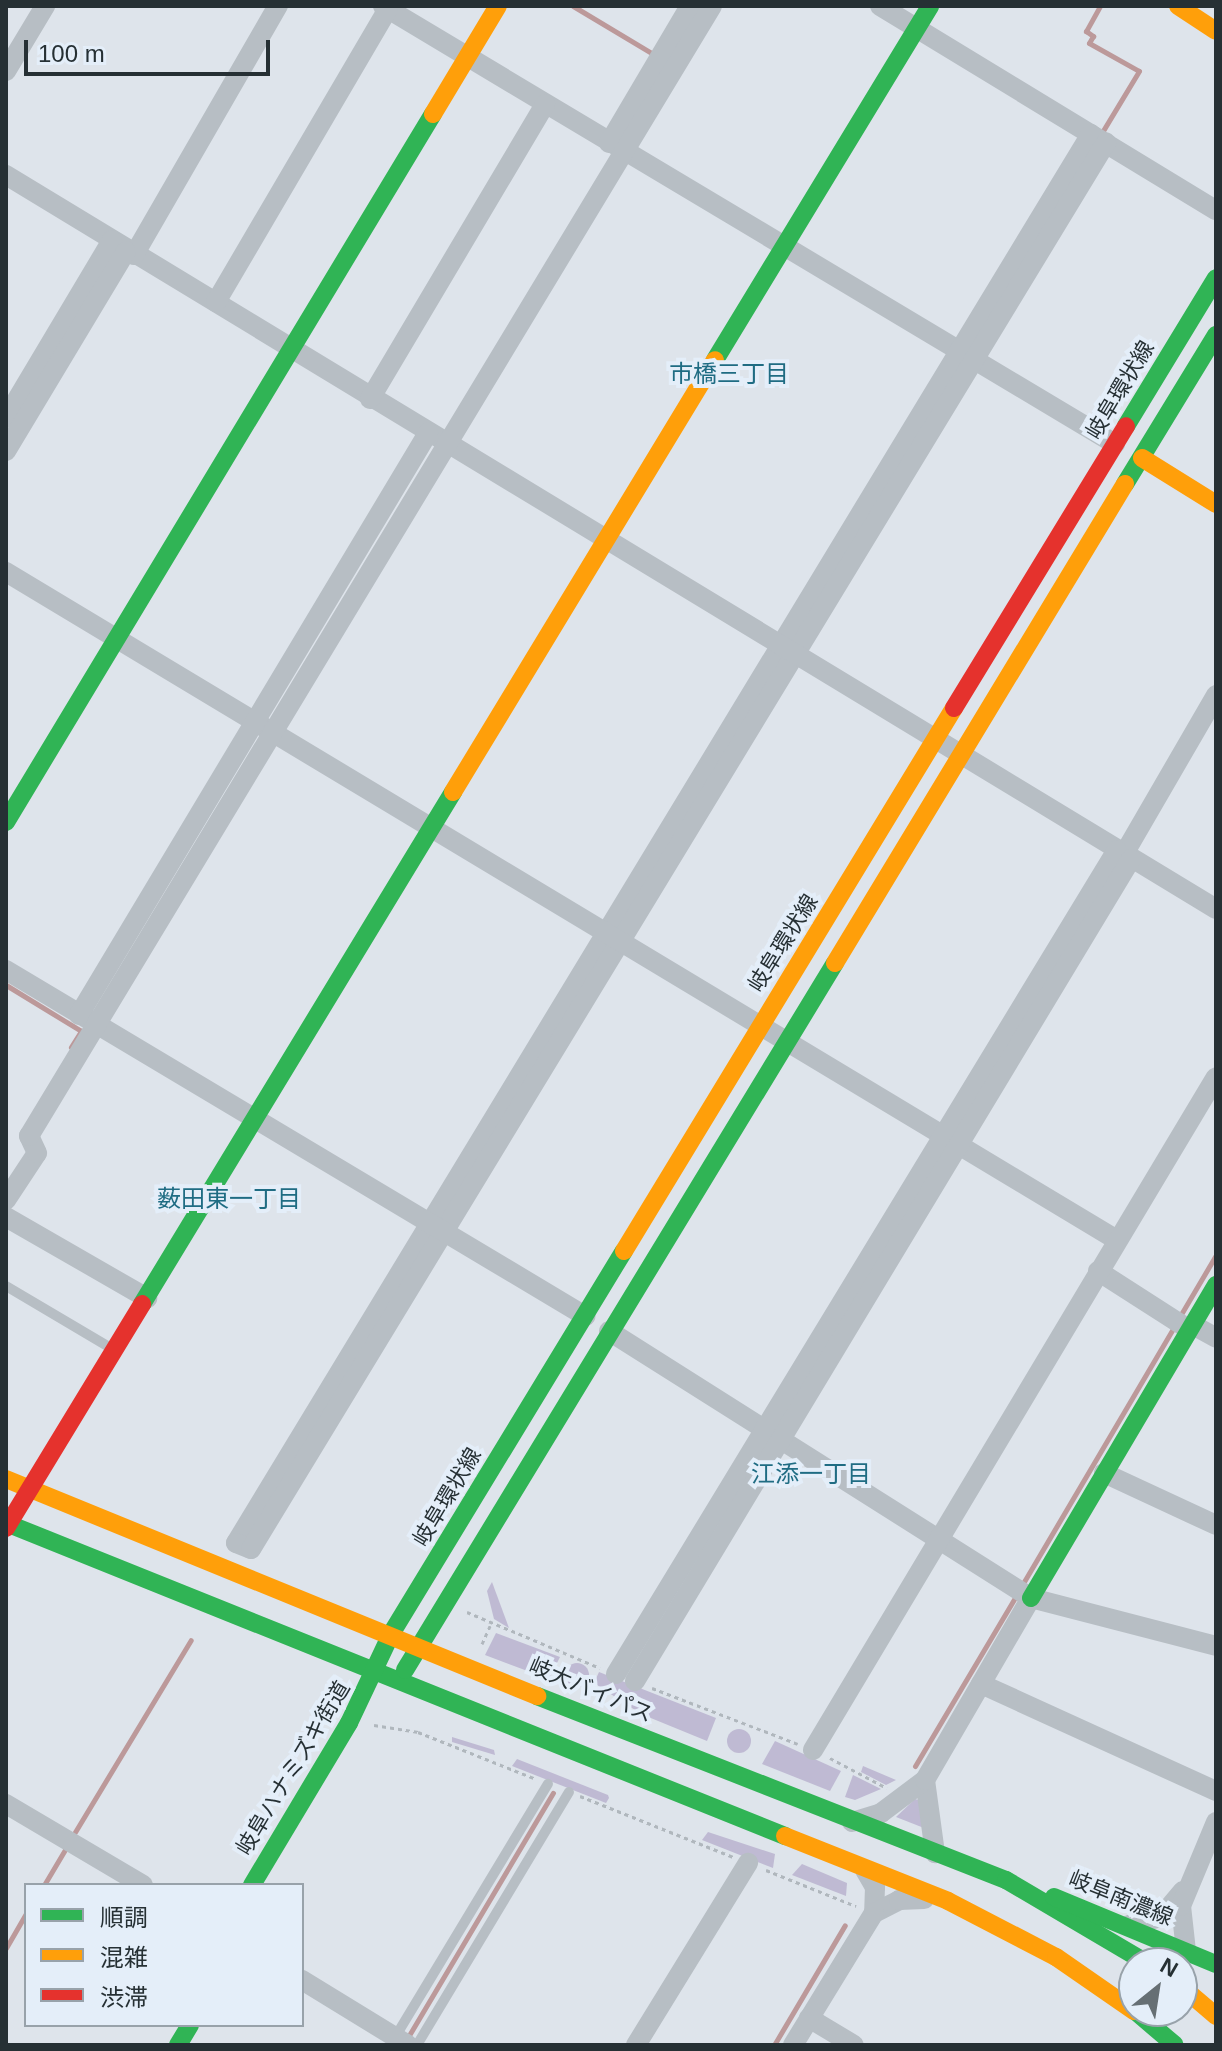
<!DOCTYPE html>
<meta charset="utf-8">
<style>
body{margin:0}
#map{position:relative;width:1222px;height:2051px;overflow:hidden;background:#dee4eb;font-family:Arial,"Noto Sans JP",sans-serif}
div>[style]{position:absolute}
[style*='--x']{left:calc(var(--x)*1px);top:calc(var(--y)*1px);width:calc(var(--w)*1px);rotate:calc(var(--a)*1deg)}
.green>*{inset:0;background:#bfbad3}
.round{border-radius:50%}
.stream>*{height:5px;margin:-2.5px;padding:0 2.5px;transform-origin:2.5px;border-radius:2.5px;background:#bc999a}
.path>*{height:3px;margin-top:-1.5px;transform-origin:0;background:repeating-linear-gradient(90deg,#b0b7bd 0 4px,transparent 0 8px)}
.lane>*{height:10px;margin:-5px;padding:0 5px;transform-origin:5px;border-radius:5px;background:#b7bec4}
.street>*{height:20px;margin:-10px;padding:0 10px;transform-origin:10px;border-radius:10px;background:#b7bec4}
.fast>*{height:18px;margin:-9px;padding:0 9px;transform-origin:9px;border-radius:9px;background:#30b455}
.slow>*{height:18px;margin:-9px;padding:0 9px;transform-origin:9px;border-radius:9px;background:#ff9f0a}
.jam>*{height:18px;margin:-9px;padding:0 9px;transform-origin:9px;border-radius:9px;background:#e5322d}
span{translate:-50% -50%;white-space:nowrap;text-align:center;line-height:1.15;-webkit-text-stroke:8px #e4eef9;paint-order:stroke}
.street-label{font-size:22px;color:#263034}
.neighbourhood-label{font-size:24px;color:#1f6c83}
.frame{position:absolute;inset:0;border:8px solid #263034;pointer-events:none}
.legend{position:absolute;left:24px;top:1883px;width:280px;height:144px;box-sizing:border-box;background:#e4eef9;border:2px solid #98a2aa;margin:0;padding:10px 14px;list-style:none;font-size:24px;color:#263034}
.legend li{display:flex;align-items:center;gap:16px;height:40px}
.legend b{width:40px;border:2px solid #98a2aa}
.north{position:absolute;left:1118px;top:1947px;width:80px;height:80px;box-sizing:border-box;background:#e4eef9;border:2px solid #98a2aa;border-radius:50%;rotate:30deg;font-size:22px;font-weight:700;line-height:32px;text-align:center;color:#263034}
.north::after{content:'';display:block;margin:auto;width:28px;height:36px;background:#666f74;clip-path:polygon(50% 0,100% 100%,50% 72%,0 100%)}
.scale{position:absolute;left:24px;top:40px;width:246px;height:36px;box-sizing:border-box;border:4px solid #263034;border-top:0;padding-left:10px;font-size:24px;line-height:28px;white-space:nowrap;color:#263034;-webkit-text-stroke:6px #e4eef9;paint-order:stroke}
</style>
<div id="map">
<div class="green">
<i style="clip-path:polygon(492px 1582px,509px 1628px,494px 1619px,487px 1591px)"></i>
<i style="clip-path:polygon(496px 1633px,560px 1657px,549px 1679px,485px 1655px)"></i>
<i class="round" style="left:565px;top:1663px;width:24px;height:24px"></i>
<i style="clip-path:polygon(599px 1672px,716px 1718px,707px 1741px,641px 1714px,594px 1683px)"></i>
<i class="round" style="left:727px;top:1729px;width:24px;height:24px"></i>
<i style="clip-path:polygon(452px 1737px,494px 1750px,495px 1755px,452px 1742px)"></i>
<i style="clip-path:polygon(775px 1741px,841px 1771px,830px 1791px,762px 1764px)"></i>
<i style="clip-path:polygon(517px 1759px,608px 1795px,609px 1798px,606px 1803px,512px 1766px)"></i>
<i style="clip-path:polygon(863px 1766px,896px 1780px,886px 1785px,861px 1772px)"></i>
<i style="clip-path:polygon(853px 1775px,881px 1789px,855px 1800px,845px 1797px)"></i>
<i style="clip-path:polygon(915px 1799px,923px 1801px,924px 1828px,896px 1817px)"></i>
<i style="clip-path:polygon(708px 1832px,775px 1854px,773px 1868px,702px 1840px)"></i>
<i style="clip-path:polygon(802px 1864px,847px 1883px,846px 1896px,792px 1875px)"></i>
</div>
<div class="stream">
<i style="--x:573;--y:6;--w:96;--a:30.9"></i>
<i style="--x:1100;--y:6;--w:29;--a:119"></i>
<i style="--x:1086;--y:31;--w:9;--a:36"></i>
<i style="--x:1093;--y:36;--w:8;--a:120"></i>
<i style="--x:1089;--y:43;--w:57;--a:29.2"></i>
<i style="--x:1139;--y:71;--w:74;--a:121.1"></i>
<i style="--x:6;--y:985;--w:88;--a:31.5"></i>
<i style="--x:81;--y:1031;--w:19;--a:122"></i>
<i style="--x:1180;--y:1316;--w:71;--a:-59.5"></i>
<i style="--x:1022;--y:1585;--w:302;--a:-59.5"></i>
<i style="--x:915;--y:1766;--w:200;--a:-59.3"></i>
<i style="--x:75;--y:1832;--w:224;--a:-58.9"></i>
<i style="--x:44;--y:1885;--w:43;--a:-59.3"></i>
<i style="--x:6;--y:1948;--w:39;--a:-60"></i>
<i style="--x:408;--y:2037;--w:284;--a:-59.3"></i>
<i style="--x:774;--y:2045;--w:139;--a:-59.4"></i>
</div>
<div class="path">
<i style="--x:467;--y:1612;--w:144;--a:22.8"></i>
<i style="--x:482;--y:1644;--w:20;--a:-66"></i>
<i style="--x:652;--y:1688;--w:156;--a:21"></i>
<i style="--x:374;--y:1725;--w:45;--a:9"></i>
<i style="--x:418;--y:1732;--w:127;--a:21.7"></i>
<i style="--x:830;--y:1758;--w:64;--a:27.8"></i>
<i style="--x:580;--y:1796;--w:165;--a:21.7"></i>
<i style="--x:766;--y:1870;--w:97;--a:21.8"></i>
</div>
<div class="lane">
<i style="--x:6;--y:1286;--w:122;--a:30.6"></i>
<i style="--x:394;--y:2039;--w:298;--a:-58.9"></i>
<i style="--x:417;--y:2045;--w:295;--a:-59"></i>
</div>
<div class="street">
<i style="--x:383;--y:6;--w:853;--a:30.89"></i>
<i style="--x:880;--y:6;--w:393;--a:31.3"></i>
<i style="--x:6;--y:71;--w:76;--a:-59"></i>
<i style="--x:1091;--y:134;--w:1648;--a:121.25"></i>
<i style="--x:236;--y:1543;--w:16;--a:22"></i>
<i style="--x:251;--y:1549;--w:1646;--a:-58.7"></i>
<i style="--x:609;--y:143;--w:159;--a:-59.4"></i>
<i style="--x:6;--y:175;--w:1415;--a:31.24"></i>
<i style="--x:134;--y:255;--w:288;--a:-60"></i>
<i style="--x:216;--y:302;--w:340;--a:-59.6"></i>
<i style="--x:370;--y:399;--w:343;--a:-59.3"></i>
<i style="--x:6;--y:418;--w:207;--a:-59.2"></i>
<i style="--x:6;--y:451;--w:233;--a:-59"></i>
<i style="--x:6;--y:572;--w:1296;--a:31.02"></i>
<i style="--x:1124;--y:854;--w:184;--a:-59.9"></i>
<i style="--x:6;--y:970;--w:675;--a:30.86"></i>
<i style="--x:79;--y:1015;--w:679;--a:-59.05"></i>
<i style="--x:6;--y:1200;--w:56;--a:-56.6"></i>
<i style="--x:37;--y:1153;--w:19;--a:-115"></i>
<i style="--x:29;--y:1136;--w:1320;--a:-58.85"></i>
<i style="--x:6;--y:1217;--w:163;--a:29.9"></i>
<i style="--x:1098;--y:1271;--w:109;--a:32.7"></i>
<i style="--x:1193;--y:1325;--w:26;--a:29"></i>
<i style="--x:609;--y:1331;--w:499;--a:32.3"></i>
<i style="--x:1031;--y:1598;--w:191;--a:14.5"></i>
<i style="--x:1104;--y:1473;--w:123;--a:24.9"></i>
<i style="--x:616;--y:1674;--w:964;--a:-58.7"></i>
<i style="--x:635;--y:1681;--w:960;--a:-58.89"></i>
<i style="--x:981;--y:1684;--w:258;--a:24.5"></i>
<i style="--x:813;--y:1750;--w:784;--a:-59.09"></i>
<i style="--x:925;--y:1780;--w:74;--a:82.2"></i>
<i style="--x:6;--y:1804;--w:159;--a:30.6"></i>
<i style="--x:852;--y:1822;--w:30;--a:-17"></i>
<i style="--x:881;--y:1813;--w:55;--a:-36.9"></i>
<i style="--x:925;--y:1780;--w:211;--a:-59.8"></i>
<i style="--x:865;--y:1870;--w:20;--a:60"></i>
<i style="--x:875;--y:1887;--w:26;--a:92"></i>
<i style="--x:874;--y:1913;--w:28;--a:-27"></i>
<i style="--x:899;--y:1900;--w:25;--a:-2"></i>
<i style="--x:1129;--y:1925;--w:33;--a:-14"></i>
<i style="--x:1161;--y:1917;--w:34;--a:-50"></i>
<i style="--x:1186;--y:1951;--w:45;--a:-96.3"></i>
<i style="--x:1181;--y:1906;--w:91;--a:-67.4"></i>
<i style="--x:302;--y:1980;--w:124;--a:31.5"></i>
<i style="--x:809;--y:2018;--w:52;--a:31"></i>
<i style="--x:636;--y:2045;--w:214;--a:-58.4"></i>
<i style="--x:793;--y:2045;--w:155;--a:-58.5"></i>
</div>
<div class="fast">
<i style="--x:715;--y:360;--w:414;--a:-58.7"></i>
<i style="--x:1126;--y:426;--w:173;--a:-58.7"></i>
<i style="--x:1125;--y:484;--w:175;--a:-58.6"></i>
<i style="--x:6;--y:822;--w:827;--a:-58.91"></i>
<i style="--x:142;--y:1304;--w:599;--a:-58.72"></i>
<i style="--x:6;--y:1523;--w:840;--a:21.89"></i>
<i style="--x:1031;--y:1598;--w:364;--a:-59.4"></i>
<i style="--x:405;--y:1670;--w:827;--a:-58.69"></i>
<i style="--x:537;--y:1696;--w:504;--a:21.42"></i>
<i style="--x:1006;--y:1880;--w:164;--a:30.5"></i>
<i style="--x:252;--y:1885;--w:189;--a:-59.1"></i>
<i style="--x:349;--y:1723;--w:98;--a:-64.7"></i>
<i style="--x:391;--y:1634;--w:448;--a:-58.7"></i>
<i style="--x:1054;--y:1897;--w:175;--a:22.5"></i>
<i style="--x:1135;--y:2011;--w:52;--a:40.4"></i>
<i style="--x:178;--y:2045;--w:23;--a:-59"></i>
</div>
<div class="slow">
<i style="--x:1178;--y:6;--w:45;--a:33.3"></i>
<i style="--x:433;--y:114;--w:126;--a:-59"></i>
<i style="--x:1142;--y:458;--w:87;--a:31.9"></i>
<i style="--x:453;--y:792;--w:505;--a:-58.76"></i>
<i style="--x:835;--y:963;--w:560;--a:-58.81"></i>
<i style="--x:624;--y:1251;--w:635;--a:-58.71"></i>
<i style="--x:6;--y:1479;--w:574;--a:22.23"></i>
<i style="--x:785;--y:1836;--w:175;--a:21.7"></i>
<i style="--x:948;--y:1901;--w:122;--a:27.4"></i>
<i style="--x:1056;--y:1957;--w:95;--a:34.7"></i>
<i style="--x:1182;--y:1987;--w:45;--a:40.5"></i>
</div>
<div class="jam">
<i style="--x:954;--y:708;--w:330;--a:-58.6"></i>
<i style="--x:6;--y:1528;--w:262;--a:-58.7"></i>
</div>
<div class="street-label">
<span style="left:1120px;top:390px;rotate:-59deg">岐阜環状線</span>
<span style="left:783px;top:943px;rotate:-58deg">岐阜環状線</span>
<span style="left:447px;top:1497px;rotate:-59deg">岐阜環状線</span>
<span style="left:591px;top:1690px;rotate:23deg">岐大バイパス</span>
<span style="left:293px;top:1768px;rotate:-59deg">岐阜ハナミズキ街道</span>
<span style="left:1121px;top:1898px;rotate:22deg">岐阜南濃線</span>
</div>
<div class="neighbourhood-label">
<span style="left:729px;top:374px">市橋三丁目</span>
<span style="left:229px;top:1199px">薮田東一丁目</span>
<span style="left:811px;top:1474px">江添一丁目</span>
</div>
<div class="frame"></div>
<ul class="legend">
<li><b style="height:10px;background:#30b455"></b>順調</li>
<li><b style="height:10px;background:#ff9f0a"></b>混雑</li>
<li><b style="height:10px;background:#e5322d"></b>渋滞</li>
</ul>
<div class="north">N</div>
<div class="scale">100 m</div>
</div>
